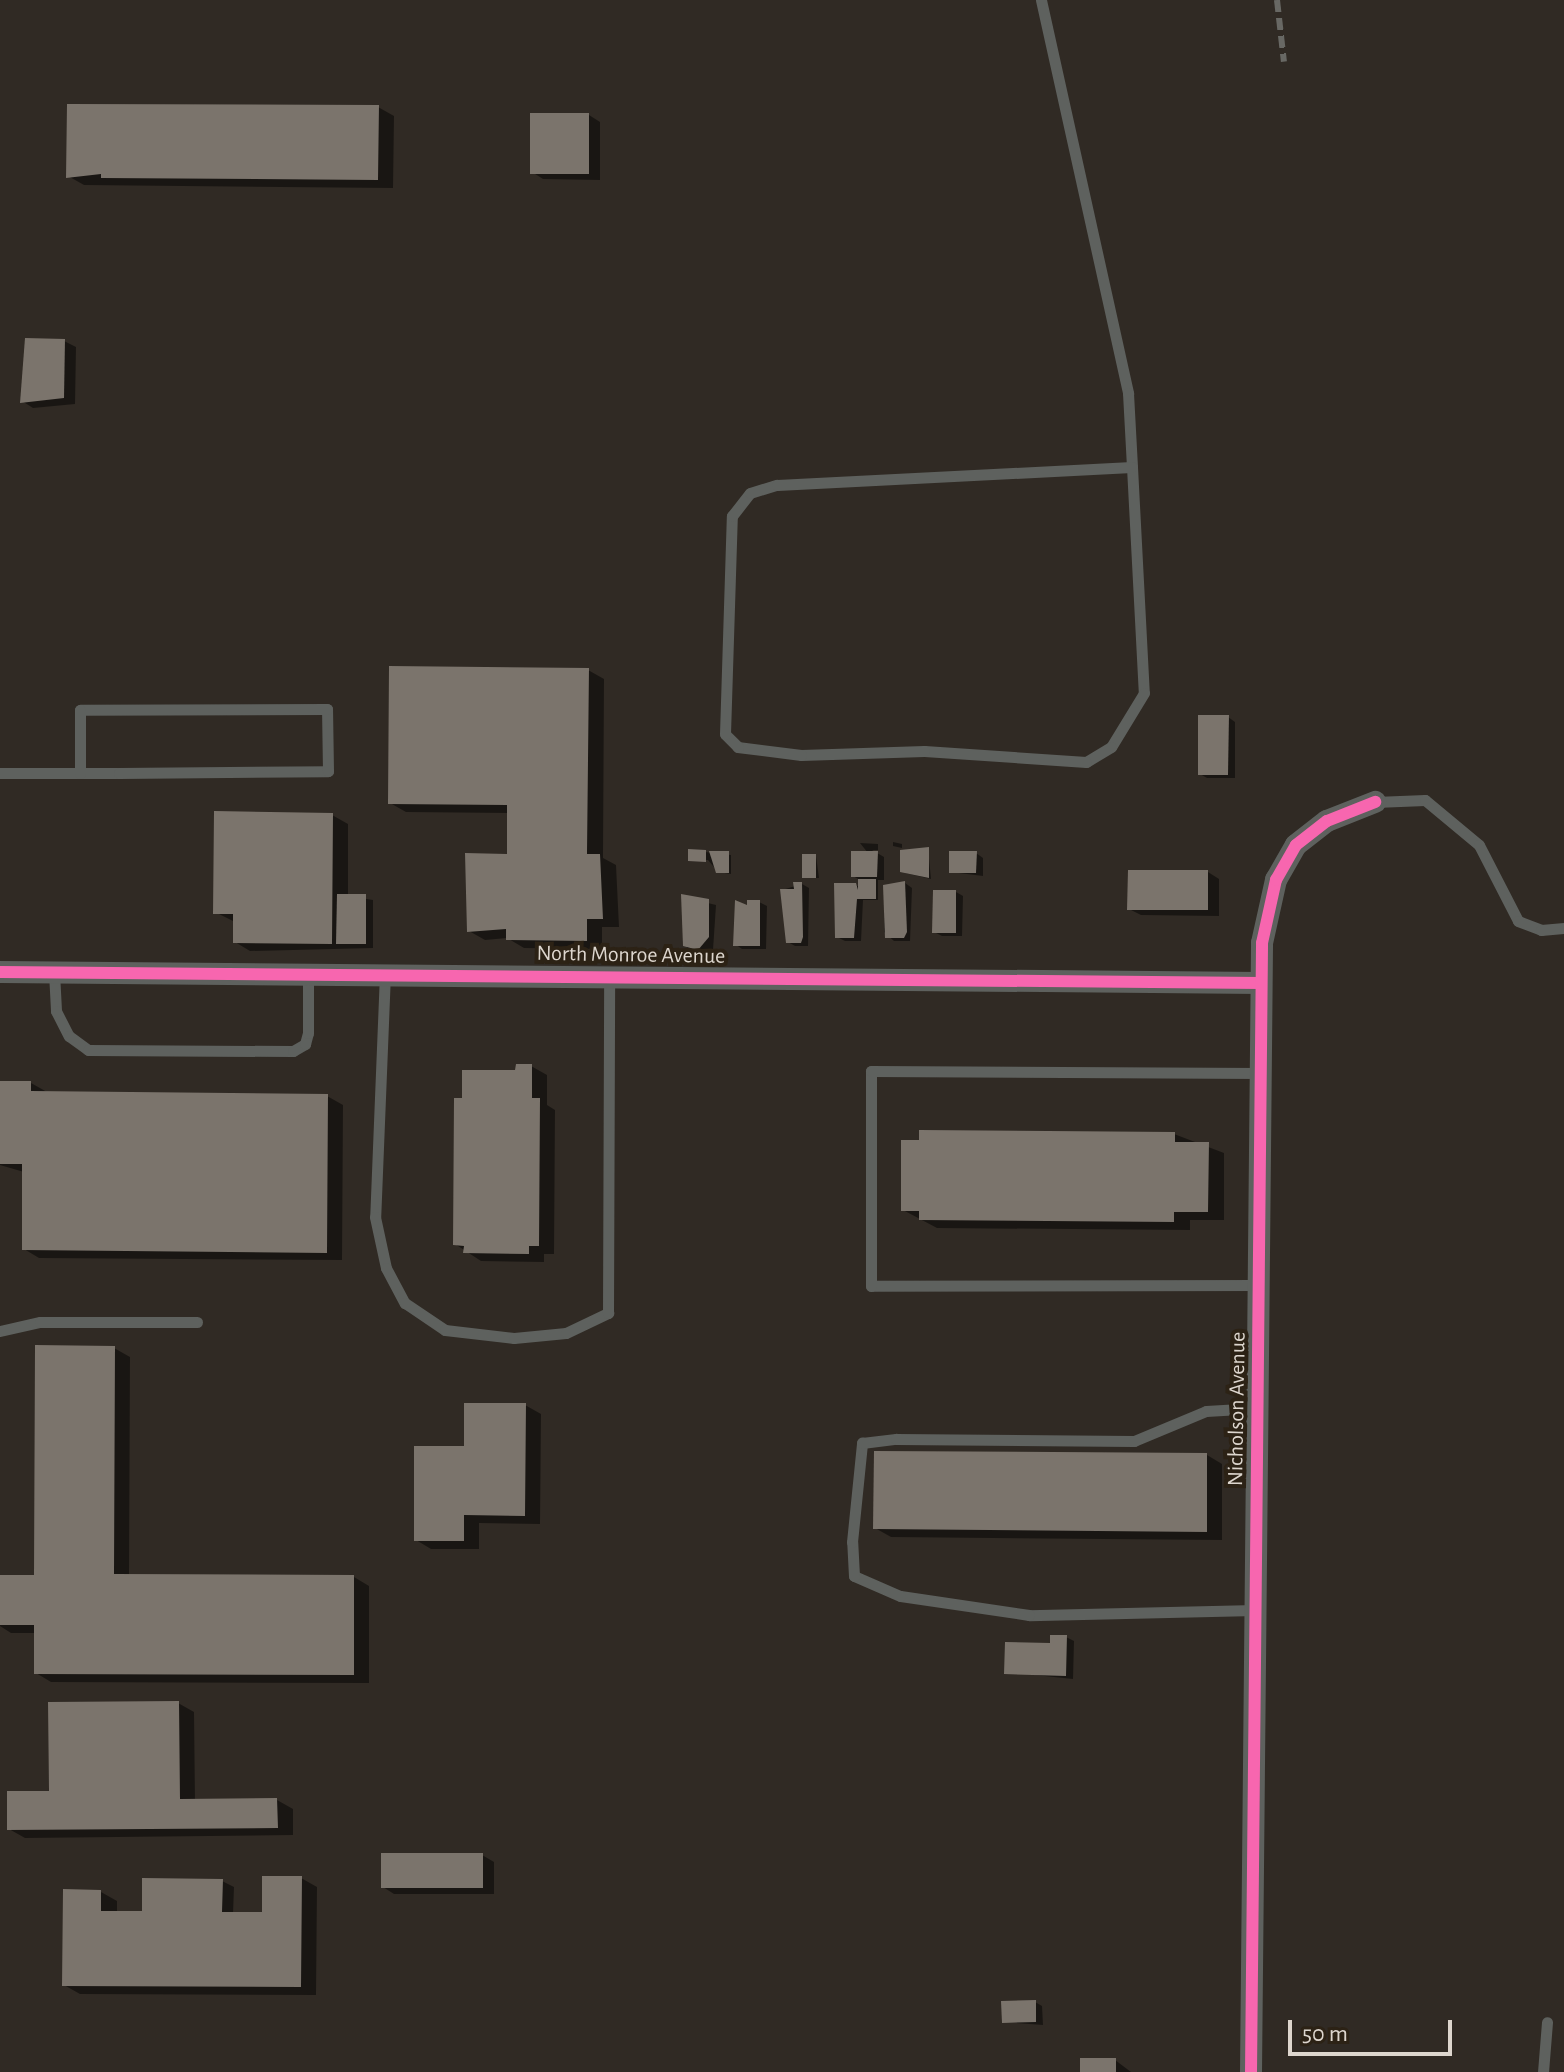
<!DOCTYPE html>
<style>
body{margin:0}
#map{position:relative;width:1564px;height:2072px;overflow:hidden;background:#302a24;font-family:"Alegreya Sans",sans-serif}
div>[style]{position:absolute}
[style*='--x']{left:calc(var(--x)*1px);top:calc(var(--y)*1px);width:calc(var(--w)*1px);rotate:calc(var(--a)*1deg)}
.shadow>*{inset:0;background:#0007}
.building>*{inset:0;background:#7b746c}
.lane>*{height:11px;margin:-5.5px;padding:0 5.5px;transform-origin:5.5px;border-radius:5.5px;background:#5e615e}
.street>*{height:22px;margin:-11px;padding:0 11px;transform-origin:11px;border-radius:11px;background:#5e615e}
.rail>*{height:6px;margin-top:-3px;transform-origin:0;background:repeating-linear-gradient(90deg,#686864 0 12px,transparent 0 18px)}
.cycleway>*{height:12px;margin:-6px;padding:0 6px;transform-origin:6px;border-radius:6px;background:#f766af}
span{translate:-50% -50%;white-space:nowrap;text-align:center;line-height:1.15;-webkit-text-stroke:8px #2c2215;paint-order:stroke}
.street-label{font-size:22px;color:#ddd6ce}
.scale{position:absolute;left:1288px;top:2020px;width:164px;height:36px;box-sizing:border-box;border:4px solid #ddd6ce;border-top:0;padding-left:10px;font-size:24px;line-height:28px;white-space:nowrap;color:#ddd6ce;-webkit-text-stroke:6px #2c2215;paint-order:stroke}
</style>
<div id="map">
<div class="shadow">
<i style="clip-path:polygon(378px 107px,394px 116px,393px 188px,84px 185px,68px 176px)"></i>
<i style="clip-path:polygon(589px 115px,600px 122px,600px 180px,543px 179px,532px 172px)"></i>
<i style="clip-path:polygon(64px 341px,76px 347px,75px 404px,33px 408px,22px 401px)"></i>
<i style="clip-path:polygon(588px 670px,604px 679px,603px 858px,616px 865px,619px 927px,602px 927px,602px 949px,524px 948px,507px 938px,485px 940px,469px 931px,509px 856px,509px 813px,406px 812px,390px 803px)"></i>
<i style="clip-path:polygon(1228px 717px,1235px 722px,1235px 778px,1207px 778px,1200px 774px)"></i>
<i style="clip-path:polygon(332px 815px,348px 824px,348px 896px,373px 900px,373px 948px,250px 951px,235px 942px,235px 922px,215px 912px)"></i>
<i style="clip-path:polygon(893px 842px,902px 844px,902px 848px,893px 846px)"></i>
<i style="clip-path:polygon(860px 843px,878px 844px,878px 850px,872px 850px,884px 857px,884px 880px,878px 880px,878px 900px,863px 900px,861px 941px,845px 941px,837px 937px,856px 885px,860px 888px,860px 880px,853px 876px,868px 853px)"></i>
<i style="clip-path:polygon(928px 849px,931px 879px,905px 873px)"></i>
<i style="clip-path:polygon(705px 852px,731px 855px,731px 874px,718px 872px,708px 860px,690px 860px)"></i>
<i style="clip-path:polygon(976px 853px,983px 858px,983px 876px,951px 872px)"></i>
<i style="clip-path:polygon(816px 856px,819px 878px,807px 878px,804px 877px)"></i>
<i style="clip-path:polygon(1208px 872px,1219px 879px,1219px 916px,1141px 915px,1129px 909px)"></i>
<i style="clip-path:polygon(905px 883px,912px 888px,910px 941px,894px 941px,884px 932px,885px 886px)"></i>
<i style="clip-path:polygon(802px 884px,809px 888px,808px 946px,795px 946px,788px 942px,782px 890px)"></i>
<i style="clip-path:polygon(956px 892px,963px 896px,962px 936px,942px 936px,934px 932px)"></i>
<i style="clip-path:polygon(683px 897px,716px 905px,713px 950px,687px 948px)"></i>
<i style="clip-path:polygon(759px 902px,767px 906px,766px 949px,742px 949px,735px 944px,749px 908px)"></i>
<i style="clip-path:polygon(531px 1066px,547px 1075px,547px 1105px,555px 1110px,554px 1254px,544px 1254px,544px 1262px,481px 1261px,455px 1244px,517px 1072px)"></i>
<i style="clip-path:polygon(0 1083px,31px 1083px,47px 1092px,327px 1096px,343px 1105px,342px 1260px,39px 1258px,24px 1249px,24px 1172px,0 1165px)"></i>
<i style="clip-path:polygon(1174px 1134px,1224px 1153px,1224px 1220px,1190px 1220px,1190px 1230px,937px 1228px,903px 1210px)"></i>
<i style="clip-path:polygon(114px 1348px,130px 1357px,129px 1576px,354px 1577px,369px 1586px,369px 1683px,51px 1682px,36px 1673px,36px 1633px,11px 1633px,0 1626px,0 1577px,36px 1577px)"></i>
<i style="clip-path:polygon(525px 1405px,541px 1414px,540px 1524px,479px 1523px,479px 1549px,431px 1549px,416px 1540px,466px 1448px)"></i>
<i style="clip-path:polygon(1207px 1455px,1222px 1464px,1222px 1540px,891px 1537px,875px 1528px)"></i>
<i style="clip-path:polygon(1066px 1637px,1074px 1641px,1073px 1679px,1006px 1672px)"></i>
<i style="clip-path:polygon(178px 1703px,194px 1712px,195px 1801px,277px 1800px,293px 1809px,293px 1835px,25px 1838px,9px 1829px,51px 1793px)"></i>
<i style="clip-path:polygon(482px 1855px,494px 1862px,494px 1894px,394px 1894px,383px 1887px)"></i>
<i style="clip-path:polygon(301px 1878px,317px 1887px,316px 1995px,80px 1994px,64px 1985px,101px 1892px,117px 1901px,117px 1913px,149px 1914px,222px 1881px,234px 1887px,233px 1914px,264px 1914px)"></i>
<i style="clip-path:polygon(1035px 2002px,1042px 2006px,1043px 2025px,1004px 2022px)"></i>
<i style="clip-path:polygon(1115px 2060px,1131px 2072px,1082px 2072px)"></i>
</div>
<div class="building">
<i style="clip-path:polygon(67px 104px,379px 105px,378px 180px,101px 178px,101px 174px,66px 178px)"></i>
<i style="clip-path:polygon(530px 113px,589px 113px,589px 174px,530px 174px)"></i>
<i style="clip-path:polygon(25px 338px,65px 339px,64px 398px,20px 403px)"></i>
<i style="clip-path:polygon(389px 666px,589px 668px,587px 854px,600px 854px,603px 919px,587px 919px,587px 941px,506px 940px,506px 929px,467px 932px,465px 853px,507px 854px,507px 805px,388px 804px)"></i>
<i style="clip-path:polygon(1198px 715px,1229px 715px,1228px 775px,1198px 775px)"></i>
<i style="clip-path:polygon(214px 811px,333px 813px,332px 944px,233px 943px,233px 914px,213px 914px)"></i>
<i style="clip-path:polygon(929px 847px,929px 878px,900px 872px,900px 850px)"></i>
<i style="clip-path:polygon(688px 849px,706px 850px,706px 862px,688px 861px)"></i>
<i style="clip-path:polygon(709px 851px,729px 851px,729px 873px,716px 873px)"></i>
<i style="clip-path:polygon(851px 851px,878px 851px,877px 877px,851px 877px)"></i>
<i style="clip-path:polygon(949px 851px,977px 851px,976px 873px,949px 873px)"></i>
<i style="clip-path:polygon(802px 854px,816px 854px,816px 878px,802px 878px)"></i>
<i style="clip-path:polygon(1128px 870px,1208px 870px,1208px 910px,1127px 910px)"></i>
<i style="clip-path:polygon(858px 879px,876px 879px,876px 899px,857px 899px,854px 938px,835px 938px,834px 883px,856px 883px,858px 890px)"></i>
<i style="clip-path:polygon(905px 881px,907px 932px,904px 938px,885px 938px,883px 885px)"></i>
<i style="clip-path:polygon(793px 882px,802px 882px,803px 937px,801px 943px,786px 943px,780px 889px,794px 889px)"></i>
<i style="clip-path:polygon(933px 890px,956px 890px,956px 933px,932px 933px)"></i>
<i style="clip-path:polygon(337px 894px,366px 894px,366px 944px,336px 944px)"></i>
<i style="clip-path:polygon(681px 894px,709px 899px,709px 937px,698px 950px,683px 946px)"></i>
<i style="clip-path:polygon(735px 900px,747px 905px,747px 900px,760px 900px,760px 946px,733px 946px)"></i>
<i style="clip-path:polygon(516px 1064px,532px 1064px,532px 1098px,540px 1098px,539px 1246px,529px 1246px,529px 1254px,463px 1253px,464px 1246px,453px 1245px,454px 1098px,462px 1098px,462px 1070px,515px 1070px)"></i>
<i style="clip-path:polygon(0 1081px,31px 1081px,31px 1091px,328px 1094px,327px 1253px,22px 1250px,22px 1164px,0 1164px)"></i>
<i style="clip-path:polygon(919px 1130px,1175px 1132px,1175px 1142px,1209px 1142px,1208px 1212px,1174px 1212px,1174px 1222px,919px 1220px,919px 1211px,901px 1211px,901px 1140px,919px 1140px)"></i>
<i style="clip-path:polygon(35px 1345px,115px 1346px,114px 1574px,354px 1575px,354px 1675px,34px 1674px,34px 1625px,0 1625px,0 1575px,34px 1575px)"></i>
<i style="clip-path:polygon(464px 1403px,526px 1403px,525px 1516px,464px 1515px,464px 1541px,414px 1541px,414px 1446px,464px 1446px)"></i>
<i style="clip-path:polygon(874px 1451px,1207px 1453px,1207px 1532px,873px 1529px)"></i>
<i style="clip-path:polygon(1050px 1635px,1067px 1635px,1066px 1676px,1004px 1674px,1005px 1642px,1050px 1643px)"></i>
<i style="clip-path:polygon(179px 1701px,180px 1799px,277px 1798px,278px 1828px,7px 1830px,7px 1791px,49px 1791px,48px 1702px)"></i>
<i style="clip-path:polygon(381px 1853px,483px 1853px,483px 1888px,381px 1888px)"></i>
<i style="clip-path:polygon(262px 1876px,302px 1876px,301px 1987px,62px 1986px,63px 1889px,101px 1890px,101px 1911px,142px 1911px,142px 1878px,223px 1879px,222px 1912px,262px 1912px)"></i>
<i style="clip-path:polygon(1036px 2000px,1036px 2022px,1002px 2023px,1001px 2001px)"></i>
<i style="clip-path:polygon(1080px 2058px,1116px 2058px,1116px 2072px,1080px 2072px)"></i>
</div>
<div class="lane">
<i style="--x:1041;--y:0;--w:403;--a:77.5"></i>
<i style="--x:1128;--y:393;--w:74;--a:86.9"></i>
<i style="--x:1132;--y:467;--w:226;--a:87"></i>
<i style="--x:1144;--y:693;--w:63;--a:121.4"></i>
<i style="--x:1111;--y:747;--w:29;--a:149"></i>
<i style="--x:1086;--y:762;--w:162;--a:-176.1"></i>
<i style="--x:924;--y:751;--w:123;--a:178.1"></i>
<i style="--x:801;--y:755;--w:64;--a:-172.8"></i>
<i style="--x:738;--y:747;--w:18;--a:-135"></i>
<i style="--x:725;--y:734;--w:218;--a:-88.2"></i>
<i style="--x:732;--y:516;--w:29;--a:-52"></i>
<i style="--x:750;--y:493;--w:28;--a:-17"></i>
<i style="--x:777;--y:485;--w:355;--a:-2.9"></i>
<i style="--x:0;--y:773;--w:119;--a:0"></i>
<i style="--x:119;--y:773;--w:209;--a:-0.5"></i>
<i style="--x:328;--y:771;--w:62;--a:-90.9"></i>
<i style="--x:327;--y:709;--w:247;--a:179.8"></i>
<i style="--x:80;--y:710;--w:63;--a:90"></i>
<i style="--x:1375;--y:802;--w:50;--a:-2.3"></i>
<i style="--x:1425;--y:800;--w:70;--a:39.8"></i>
<i style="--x:1479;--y:845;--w:85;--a:62.8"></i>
<i style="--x:1518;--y:921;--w:25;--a:21"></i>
<i style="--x:1541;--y:930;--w:23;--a:-5"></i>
<i style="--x:54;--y:972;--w:39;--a:87"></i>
<i style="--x:56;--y:1011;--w:28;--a:63"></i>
<i style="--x:69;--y:1036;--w:24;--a:36"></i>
<i style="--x:88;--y:1050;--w:205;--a:0.3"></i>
<i style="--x:293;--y:1051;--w:14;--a:-30"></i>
<i style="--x:305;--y:1044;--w:11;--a:-75"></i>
<i style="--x:308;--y:1033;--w:60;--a:-90"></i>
<i style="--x:385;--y:973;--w:244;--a:92.3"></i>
<i style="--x:375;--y:1217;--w:52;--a:77.8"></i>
<i style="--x:386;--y:1268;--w:40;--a:62"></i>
<i style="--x:405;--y:1303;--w:48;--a:34"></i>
<i style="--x:445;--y:1330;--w:69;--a:6.6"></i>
<i style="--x:514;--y:1338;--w:52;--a:-5.5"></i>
<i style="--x:566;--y:1333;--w:47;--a:-25.5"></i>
<i style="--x:608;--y:1313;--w:338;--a:-89.8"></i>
<i style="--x:1259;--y:1285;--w:388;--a:179.9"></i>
<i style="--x:871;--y:1286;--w:215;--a:-90"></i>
<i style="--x:871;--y:1071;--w:390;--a:0.3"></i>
<i style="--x:0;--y:1331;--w:41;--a:-12.7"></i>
<i style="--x:40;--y:1322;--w:157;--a:0"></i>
<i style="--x:1255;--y:1610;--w:226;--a:178.7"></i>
<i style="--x:1029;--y:1615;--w:130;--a:-171.6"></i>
<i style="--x:900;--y:1596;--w:50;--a:-156.5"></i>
<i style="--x:854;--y:1576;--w:34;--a:-93"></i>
<i style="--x:852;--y:1542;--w:100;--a:-84.2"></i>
<i style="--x:862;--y:1443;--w:34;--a:-7"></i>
<i style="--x:896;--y:1439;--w:238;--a:0.5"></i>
<i style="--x:1134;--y:1441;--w:78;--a:-22.6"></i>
<i style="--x:1206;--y:1411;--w:51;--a:-3.4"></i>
<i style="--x:1543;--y:2072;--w:50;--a:-85.4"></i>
</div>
<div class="street">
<i style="--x:0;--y:972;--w:1261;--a:0.5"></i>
<i style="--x:1251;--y:2072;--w:1129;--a:-89.44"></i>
<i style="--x:1262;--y:943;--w:65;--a:-77.5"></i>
<i style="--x:1276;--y:880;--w:40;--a:-60.3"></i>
<i style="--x:1296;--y:845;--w:39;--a:-38"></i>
<i style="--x:1327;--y:821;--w:52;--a:-21.6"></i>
</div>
<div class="rail">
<i style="--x:1277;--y:0;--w:62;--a:83.6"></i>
</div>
<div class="cycleway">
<i style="--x:0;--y:972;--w:1261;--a:0.5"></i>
<i style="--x:1251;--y:2072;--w:1129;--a:-89.44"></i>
<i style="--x:1262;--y:943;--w:65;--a:-77.5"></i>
<i style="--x:1276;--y:880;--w:40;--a:-60.3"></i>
<i style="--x:1296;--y:845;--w:39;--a:-38"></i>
<i style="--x:1327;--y:821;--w:52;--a:-21.6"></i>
</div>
<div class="street-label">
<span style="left:631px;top:955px;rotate:1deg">North Monroe Avenue</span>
<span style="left:1237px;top:1409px;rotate:-89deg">Nicholson Avenue</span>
</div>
<div class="scale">50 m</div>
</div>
